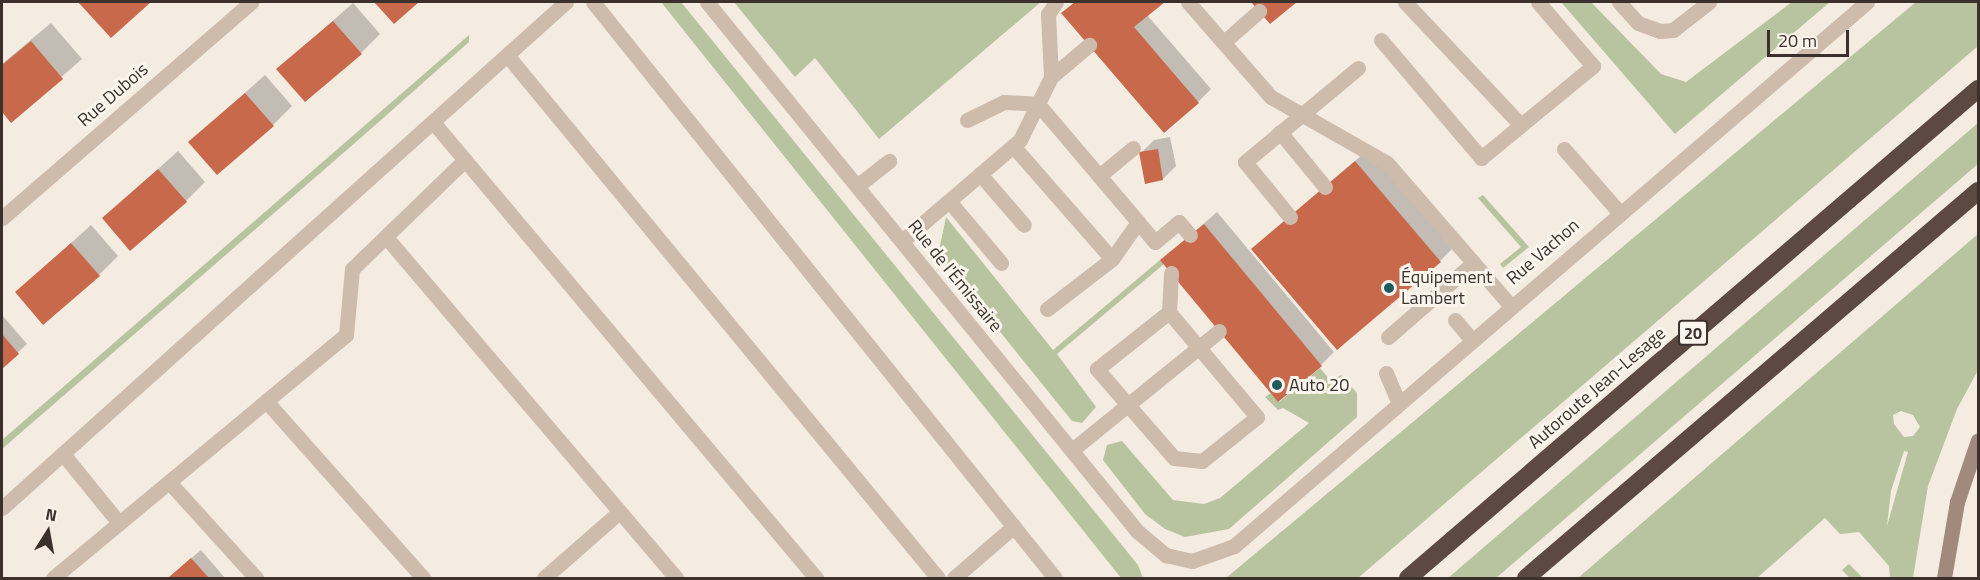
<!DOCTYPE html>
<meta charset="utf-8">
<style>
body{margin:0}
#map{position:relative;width:1980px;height:580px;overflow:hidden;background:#f4ebe1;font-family:"Titillium Web",sans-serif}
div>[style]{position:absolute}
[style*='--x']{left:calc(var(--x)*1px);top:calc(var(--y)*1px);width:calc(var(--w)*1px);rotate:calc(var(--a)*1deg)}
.green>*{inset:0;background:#b8c4a0}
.shadow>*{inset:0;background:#0003}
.building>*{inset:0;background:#c8694b}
.lane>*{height:15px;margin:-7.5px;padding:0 7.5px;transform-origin:7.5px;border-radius:7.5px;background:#cdbbac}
.street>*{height:15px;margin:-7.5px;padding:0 7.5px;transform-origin:7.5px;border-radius:7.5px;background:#cdbbac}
.secondary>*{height:15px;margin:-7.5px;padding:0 7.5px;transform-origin:7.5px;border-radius:7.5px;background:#a18a7d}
.highway>*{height:18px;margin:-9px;padding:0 9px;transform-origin:9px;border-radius:9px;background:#5c4a42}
.dots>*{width:16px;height:16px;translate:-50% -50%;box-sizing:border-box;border:3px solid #fbf5ee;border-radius:50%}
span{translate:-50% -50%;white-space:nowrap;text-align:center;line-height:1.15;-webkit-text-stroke:6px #fbf5ee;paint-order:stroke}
.shield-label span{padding:2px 4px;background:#fbf5ee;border:2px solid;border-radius:4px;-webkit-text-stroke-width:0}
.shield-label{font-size:16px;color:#3b302b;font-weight:700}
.street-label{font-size:18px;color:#3b302b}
.poi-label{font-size:18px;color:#3b302b}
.left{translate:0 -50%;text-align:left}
.frame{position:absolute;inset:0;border:3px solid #3b302b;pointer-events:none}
.north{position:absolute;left:18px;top:502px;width:60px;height:60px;-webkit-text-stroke:4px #fbf5ee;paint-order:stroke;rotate:11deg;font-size:16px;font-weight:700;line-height:24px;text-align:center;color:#3b302b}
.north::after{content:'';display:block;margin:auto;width:21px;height:27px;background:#3b302b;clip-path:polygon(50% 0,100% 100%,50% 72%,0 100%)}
.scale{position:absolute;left:1767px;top:30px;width:82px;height:27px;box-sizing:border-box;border:3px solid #3b302b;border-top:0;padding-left:8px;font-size:18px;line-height:21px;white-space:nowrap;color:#3b302b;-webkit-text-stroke:4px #fbf5ee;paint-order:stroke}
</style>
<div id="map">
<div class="green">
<i style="clip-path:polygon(661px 2px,681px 2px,1138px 565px,1143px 578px,1121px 578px)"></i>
<i style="clip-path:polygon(734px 2px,1041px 2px,879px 139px,815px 58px,795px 77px)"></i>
<i style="clip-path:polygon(1561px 2px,1591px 2px,1661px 74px,1686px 82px,1792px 2px,1830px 2px,1675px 134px)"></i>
<i style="clip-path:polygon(1916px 2px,1978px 2px,1978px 46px,1358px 578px,1226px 578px)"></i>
<i style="clip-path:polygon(469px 35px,469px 42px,364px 135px,2px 449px,2px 440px)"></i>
<i style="clip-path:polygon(1978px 123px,1978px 164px,1496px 578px,1448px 578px)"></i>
<i style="clip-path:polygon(1483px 195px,1529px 247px,1503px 268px,1500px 264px,1521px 247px,1478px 198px)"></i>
<i style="clip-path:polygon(946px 217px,1053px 350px,1160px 260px,1164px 264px,1057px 354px,1096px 407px,1082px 423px,1072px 421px,938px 255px)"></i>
<i style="clip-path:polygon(evenodd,1978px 234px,1978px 370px,1957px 409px,1928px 486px,1913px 578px,1890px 578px,1889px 566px,1859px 532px,1840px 534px,1825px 518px,1757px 578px,1578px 578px,1978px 234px,1901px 411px,1913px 415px,1920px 427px,1913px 436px,1904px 437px,1894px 424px,1893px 415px,1901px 411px,1978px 234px,1904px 451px,1908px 452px,1887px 526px,1891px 491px,1904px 451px)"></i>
<i style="clip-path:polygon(1320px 368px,1331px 381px,1341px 375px,1357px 393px,1357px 417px,1229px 529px,1185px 537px,1165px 529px,1145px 514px,1103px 460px,1107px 445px,1122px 441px,1173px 500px,1204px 504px,1220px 498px,1309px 423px,1283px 408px,1278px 410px,1265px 397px,1271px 393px,1279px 402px)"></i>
<i style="clip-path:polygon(1849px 564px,1861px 576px,1862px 578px,1850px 578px,1842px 570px)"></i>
</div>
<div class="shadow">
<i style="clip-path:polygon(80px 2px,149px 2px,111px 35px)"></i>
<i style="clip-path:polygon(376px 2px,417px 2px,394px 22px)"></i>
<i style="clip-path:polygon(1075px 2px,1163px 2px,1147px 15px,1211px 89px,1198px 102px,1063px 13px)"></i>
<i style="clip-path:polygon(1253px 2px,1294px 2px,1270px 22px)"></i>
<i style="clip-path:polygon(353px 3px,380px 34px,361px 53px,278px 69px)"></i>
<i style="clip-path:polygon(51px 23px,82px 59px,11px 121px,2px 109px,2px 64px)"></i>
<i style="clip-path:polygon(265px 75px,292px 106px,273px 125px,190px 142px)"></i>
<i style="clip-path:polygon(1170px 137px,1176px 166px,1163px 179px,1141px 153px,1154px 140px)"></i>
<i style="clip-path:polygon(1368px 150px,1452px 249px,1440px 261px,1266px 237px)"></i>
<i style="clip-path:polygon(178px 151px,205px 182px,186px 201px,104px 218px)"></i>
<i style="clip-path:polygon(1217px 212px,1334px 352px,1321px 365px,1162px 260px)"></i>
<i style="clip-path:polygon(91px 225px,118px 256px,99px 275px,17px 292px)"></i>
<i style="clip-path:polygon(2px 315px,27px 344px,2px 367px)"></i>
<i style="clip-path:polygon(201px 550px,225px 578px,168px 578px)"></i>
</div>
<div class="building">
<i style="clip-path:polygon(78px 2px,151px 2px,111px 38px)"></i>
<i style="clip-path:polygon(374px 2px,419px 2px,394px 24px)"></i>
<i style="clip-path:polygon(1075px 2px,1165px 2px,1134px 27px,1199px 103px,1164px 133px,1061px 13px)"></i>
<i style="clip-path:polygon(1251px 2px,1297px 2px,1270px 24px)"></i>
<i style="clip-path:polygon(333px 21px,362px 54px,305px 102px,276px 69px)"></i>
<i style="clip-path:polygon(31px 41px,63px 79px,11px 123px,2px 112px,2px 65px)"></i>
<i style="clip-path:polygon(245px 93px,274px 126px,217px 175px,188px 142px)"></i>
<i style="clip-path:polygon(1158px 149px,1163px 180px,1145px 184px,1139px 152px)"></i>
<i style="clip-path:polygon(1355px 161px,1441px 262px,1337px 350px,1251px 249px)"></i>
<i style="clip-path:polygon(158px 169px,187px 202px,130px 251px,102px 218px)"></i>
<i style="clip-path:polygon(1204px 224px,1322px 366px,1278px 402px,1160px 260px)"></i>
<i style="clip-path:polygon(71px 243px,100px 276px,43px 325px,15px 292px)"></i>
<i style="clip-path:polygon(2px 334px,19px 354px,2px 369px)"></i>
<i style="clip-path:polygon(191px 558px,209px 578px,168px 578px)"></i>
</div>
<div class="lane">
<i style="--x:593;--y:2;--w:738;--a:51.27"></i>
<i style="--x:1188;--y:2;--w:126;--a:48.9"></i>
<i style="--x:1271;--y:97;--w:133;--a:29.6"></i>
<i style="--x:1387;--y:163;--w:189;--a:49.1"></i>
<i style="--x:1405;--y:2;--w:169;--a:46.7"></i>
<i style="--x:1619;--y:2;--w:28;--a:48"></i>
<i style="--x:1638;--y:23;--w:23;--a:20"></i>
<i style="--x:1660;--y:31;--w:13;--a:-4"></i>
<i style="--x:1673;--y:30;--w:46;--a:-37.9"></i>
<i style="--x:1381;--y:40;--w:155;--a:49.7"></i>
<i style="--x:1481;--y:158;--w:145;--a:-39.4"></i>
<i style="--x:1593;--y:66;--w:84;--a:-130.7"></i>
<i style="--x:1224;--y:42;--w:47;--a:-41.5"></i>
<i style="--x:507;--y:55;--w:678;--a:50.51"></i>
<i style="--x:1051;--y:77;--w:63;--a:-92.7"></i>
<i style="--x:1048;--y:14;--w:14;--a:-56"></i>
<i style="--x:967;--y:120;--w:41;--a:-25.9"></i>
<i style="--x:1004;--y:102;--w:34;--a:3"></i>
<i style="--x:1038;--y:104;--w:155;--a:49.7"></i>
<i style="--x:1138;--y:222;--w:45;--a:125.1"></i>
<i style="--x:433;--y:122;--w:596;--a:49.97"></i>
<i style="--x:1280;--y:132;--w:71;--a:50.7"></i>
<i style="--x:1013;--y:146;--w:150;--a:48.8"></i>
<i style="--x:1112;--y:259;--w:82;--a:142.4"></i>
<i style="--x:1564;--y:149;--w:84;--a:48.9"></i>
<i style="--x:980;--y:174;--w:67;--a:49.2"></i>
<i style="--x:1099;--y:176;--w:44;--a:-39.5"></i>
<i style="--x:857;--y:186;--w:41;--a:-38"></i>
<i style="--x:949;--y:201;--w:81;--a:50"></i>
<i style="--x:1290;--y:217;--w:71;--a:-129.3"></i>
<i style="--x:1245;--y:162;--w:147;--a:-39.8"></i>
<i style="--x:1138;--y:222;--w:26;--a:50"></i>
<i style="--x:1155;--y:242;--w:31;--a:-40"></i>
<i style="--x:1179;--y:222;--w:17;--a:50"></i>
<i style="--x:386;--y:237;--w:448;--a:49.6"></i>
<i style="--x:902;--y:241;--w:155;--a:-40.6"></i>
<i style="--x:1020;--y:140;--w:70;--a:-63.8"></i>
<i style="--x:1051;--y:77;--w:50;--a:-40.1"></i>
<i style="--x:1169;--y:312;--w:137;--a:50"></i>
<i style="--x:1257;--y:417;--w:70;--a:141.3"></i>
<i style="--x:1202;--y:461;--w:28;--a:-174"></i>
<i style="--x:1174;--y:458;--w:118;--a:-130.9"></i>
<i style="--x:1097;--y:369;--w:92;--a:-38.4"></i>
<i style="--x:1169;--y:312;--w:39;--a:-87"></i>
<i style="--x:1455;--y:320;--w:26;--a:50"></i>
<i style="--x:1388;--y:337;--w:113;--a:-41"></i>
<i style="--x:1386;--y:373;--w:33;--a:67"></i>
<i style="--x:266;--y:401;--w:237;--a:48.4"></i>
<i style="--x:1072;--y:450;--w:189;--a:-39"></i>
<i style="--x:63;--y:454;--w:89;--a:50.9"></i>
<i style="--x:169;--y:482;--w:130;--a:47.8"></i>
<i style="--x:2;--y:508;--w:758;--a:-41.9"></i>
<i style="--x:53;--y:578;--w:381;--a:-39.7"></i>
<i style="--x:346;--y:335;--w:66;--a:-84.8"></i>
<i style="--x:352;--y:269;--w:157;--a:-44"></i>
<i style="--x:544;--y:578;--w:100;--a:-41.3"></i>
<i style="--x:954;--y:578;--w:79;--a:-40.9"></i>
</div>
<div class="street">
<i style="--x:707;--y:2;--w:682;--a:50.89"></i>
<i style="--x:1137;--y:531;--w:38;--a:40"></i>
<i style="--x:1166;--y:555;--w:27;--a:13"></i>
<i style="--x:1192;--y:561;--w:45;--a:-19.7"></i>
<i style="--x:1234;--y:546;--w:835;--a:-40.68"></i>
<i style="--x:2;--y:218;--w:330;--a:-40.9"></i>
</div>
<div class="secondary">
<i style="--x:1944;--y:578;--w:77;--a:-80.3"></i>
<i style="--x:1957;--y:502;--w:65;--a:-71.3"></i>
</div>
<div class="highway">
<i style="--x:1408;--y:578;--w:751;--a:-40.63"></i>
<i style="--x:1526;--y:578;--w:595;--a:-40.57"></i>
</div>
<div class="dots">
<i style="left:1389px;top:288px;background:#1f5a5e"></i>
<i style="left:1277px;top:385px;background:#1f5a5e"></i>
</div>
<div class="shield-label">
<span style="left:1693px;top:333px">20</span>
</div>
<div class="street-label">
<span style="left:113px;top:95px;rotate:-41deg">Rue Dubois</span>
<span style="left:1543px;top:252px;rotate:-41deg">Rue Vachon</span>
<span style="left:955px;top:276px;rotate:51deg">Rue de l'Émissaire</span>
<span style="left:1597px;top:388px;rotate:-41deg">Autoroute Jean-Lesage</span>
</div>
<div class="poi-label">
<span class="left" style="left:1401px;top:288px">Équipement<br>Lambert</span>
<span class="left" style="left:1289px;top:385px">Auto 20</span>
</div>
<div class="frame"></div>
<div class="north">N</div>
<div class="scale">20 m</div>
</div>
